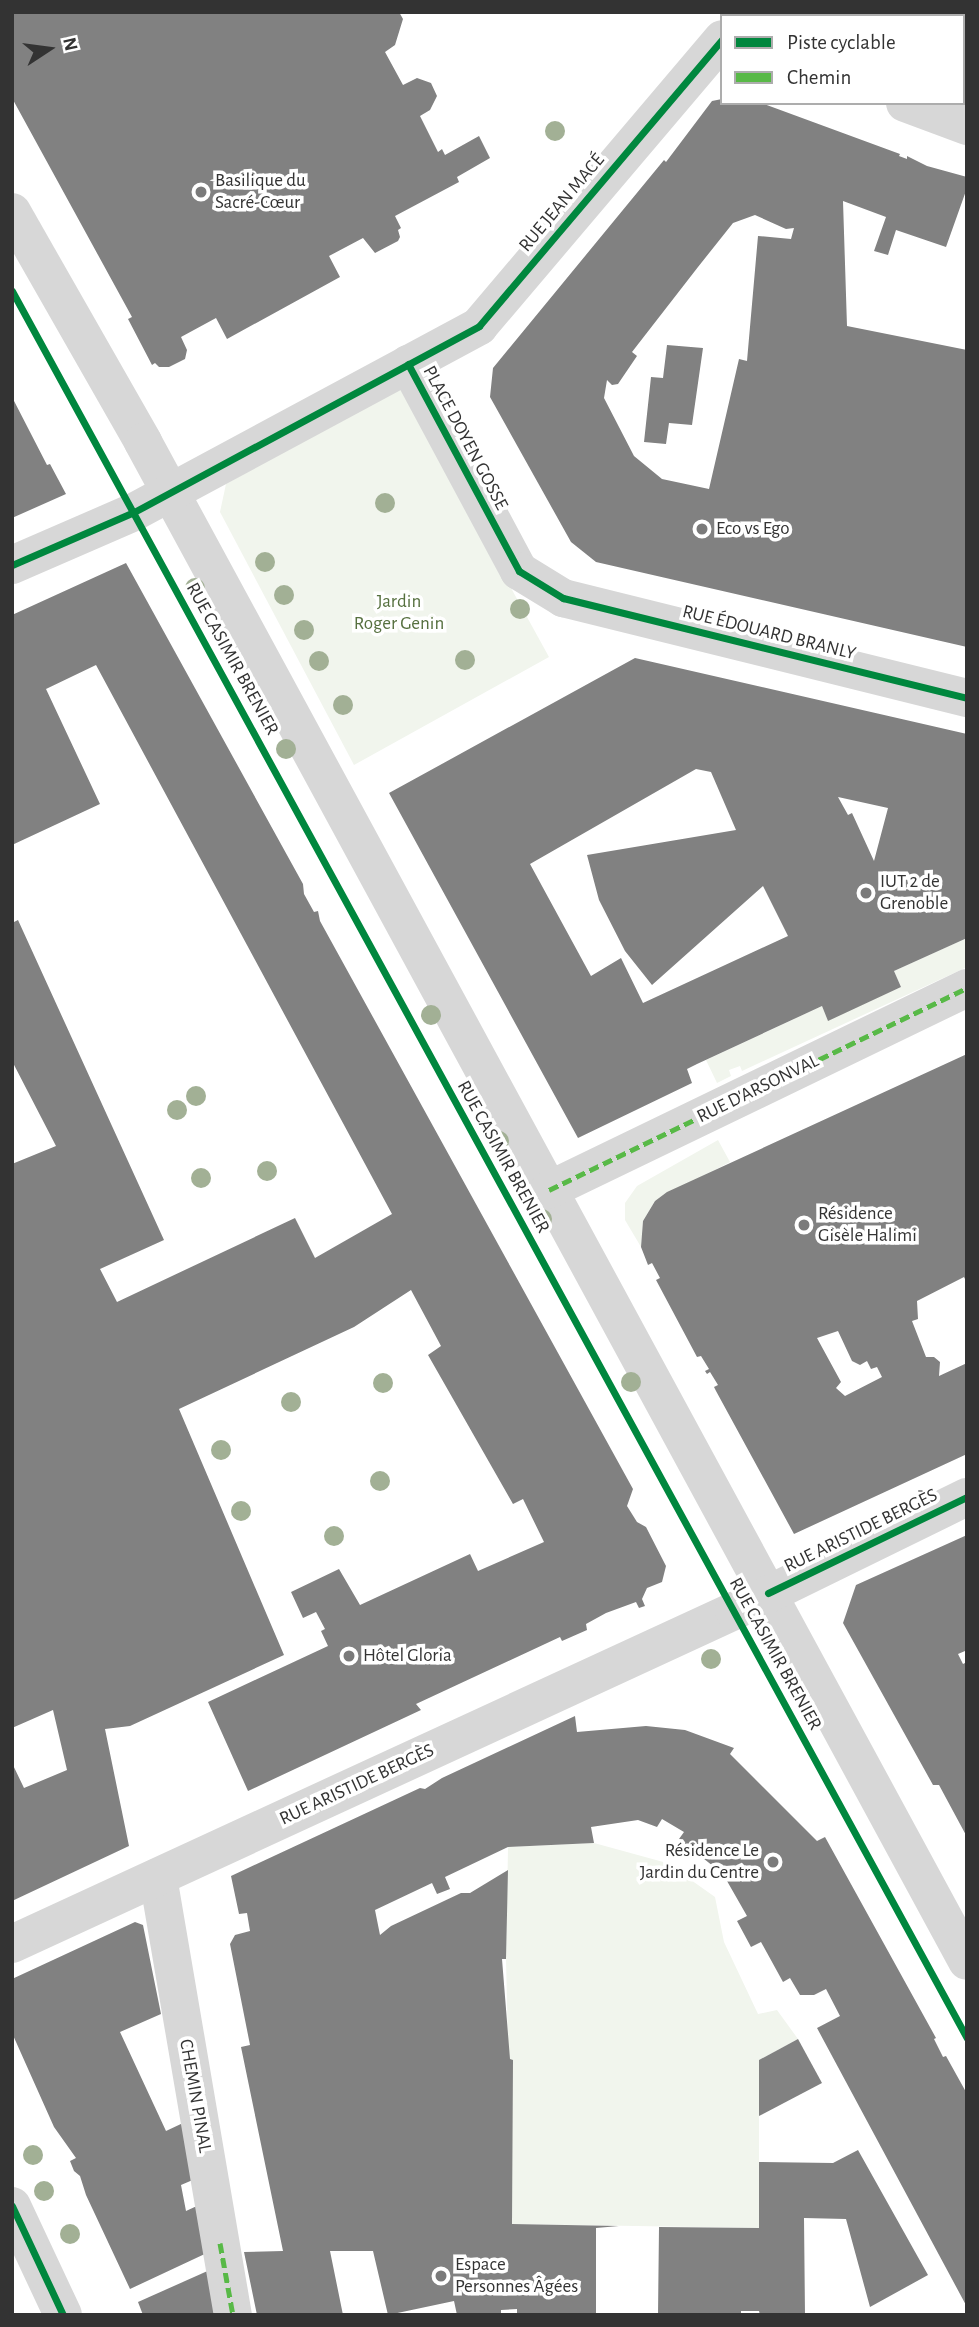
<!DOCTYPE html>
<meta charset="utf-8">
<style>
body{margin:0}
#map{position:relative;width:979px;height:2327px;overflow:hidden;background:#fff;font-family:"Alegreya Sans",sans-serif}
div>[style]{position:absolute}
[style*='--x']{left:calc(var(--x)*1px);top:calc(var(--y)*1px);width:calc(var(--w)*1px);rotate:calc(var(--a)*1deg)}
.green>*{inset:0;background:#f1f5ed}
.building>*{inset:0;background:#818181}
.path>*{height:4.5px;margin-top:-2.25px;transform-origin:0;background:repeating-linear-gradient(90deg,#d6d6d6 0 3.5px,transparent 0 7px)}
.minor>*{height:38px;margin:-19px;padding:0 19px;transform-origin:19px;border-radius:19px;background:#d7d7d7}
.quiet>*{height:5px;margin-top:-2.5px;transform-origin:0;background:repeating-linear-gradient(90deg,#58b947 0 10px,transparent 0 15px)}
.cycleway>*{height:7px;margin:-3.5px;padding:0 3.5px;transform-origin:3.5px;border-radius:3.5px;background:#00873e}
.trees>*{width:20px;height:20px;margin:-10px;border-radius:50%;background:#a2b095}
.dots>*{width:19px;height:19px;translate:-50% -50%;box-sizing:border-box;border:4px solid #fff;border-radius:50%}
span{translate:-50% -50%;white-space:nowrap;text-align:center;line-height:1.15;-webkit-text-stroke:7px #fff;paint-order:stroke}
.poi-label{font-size:19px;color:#333}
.left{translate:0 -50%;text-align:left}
.right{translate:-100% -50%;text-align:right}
.street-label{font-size:19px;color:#333}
.park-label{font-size:19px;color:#56703f}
.frame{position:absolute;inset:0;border:14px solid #333;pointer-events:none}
.legend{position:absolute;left:720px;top:14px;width:245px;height:91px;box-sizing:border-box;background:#fff;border:2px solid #adadad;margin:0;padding:9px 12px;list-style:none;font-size:21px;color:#333}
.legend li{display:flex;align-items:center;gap:14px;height:35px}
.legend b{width:35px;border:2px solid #adadad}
.north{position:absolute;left:14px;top:14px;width:70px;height:70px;-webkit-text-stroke:5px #fff;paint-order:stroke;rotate:77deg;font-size:19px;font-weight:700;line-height:28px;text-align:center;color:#333}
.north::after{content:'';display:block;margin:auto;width:24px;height:32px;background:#333;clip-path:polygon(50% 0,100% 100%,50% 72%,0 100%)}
</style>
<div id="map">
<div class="green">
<i style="clip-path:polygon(825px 12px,967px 12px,967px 83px,963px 82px,963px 16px,825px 16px)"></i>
<i style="clip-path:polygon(399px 384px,549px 657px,354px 765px,220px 512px,226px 484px)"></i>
<i style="clip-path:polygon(967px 938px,967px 967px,742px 1071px,740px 1066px,729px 1070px,731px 1076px,717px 1083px,706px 1060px,822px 1006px,828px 1020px,901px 987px,894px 971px)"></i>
<i style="clip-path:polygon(718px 1140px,730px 1162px,655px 1201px,643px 1221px,641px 1247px,625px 1220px,625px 1203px,637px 1186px)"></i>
<i style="clip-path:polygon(594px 1843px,667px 1863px,715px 1897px,724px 1942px,758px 2014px,777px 2010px,798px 2039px,759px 2060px,759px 2228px,512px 2224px,506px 1959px,508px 1847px)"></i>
</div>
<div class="building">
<i style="clip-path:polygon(12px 12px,399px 12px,403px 19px,395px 45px,385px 52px,403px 85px,417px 78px,431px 83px,437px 96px,430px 110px,420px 116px,438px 152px,442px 149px,445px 155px,479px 136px,490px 158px,457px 177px,459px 182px,395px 216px,401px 228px,398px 230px,400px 237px,398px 241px,375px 253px,363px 238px,329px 256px,340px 277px,227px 339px,216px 318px,181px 337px,187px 350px,185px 359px,169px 367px,159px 367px,155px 363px,152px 365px,128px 319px,132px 317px,12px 98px)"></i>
<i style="clip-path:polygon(evenodd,722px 99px,722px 103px,761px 103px,900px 154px,899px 156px,907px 159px,907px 156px,927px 166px,967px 177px,967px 188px,946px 247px,896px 230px,888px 255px,874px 251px,886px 217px,843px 201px,847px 326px,967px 350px,967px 647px,596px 562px,571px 542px,490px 397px,493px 368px,664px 160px,666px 162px,712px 101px,722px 99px,755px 215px,786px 229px,794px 228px,791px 239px,758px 236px,747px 361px,739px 359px,709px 489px,662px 479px,634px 456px,604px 398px,607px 380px,612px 385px,618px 384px,637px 356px,632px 352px,698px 267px,733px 223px,755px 215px)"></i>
<i style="clip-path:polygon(667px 345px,703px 348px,692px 425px,669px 423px,666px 444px,644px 442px,651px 377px,663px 378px)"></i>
<i style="clip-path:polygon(12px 397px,47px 465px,50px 464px,66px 494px,12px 518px)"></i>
<i style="clip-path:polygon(126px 563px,303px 884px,304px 894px,314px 912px,318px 911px,320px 921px,633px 1489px,627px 1506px,637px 1522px,646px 1527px,666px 1566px,662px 1582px,647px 1588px,642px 1599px,645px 1606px,639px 1608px,636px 1602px,606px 1613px,586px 1624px,587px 1630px,562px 1641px,560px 1637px,416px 1704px,421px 1710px,248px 1791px,208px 1702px,328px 1646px,321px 1631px,325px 1629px,316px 1612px,303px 1618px,291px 1592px,339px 1569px,360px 1605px,470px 1554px,478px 1571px,544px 1542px,523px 1499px,513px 1504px,428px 1355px,441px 1346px,411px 1290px,354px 1327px,179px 1409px,284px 1655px,130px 1726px,105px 1729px,129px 1846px,12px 1901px,12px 1763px,24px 1788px,67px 1770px,53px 1710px,12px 1728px,12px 1164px,56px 1146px,12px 1061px,12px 923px,18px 920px,164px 1240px,100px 1269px,117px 1302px,295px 1218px,315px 1258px,392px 1214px,96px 665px,46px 689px,100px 804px,12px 845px,12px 615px)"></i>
<i style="clip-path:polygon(evenodd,635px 658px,967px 734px,967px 938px,894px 971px,901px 987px,828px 1021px,822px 1006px,697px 1064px,687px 1069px,692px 1083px,578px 1138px,389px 793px,635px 658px,696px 769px,711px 772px,736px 830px,587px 855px,599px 900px,625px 951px,652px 985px,763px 886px,788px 936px,643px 1003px,621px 958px,591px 976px,530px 864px,696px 769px,635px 658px,838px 797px,888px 808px,874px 861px,852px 813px,848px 815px,838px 797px)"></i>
<i style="clip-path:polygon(evenodd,967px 1054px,967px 1283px,964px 1277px,917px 1301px,918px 1319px,912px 1321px,926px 1357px,934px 1357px,940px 1362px,939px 1376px,967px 1363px,967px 1454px,794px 1534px,716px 1391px,714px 1387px,718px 1385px,710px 1372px,707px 1374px,705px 1371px,709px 1369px,701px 1356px,697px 1357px,656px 1280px,660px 1278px,652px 1263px,648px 1265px,641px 1247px,643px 1221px,655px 1201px,667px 1192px,967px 1054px,838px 1331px,852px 1361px,860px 1365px,867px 1361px,871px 1369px,877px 1367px,882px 1377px,845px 1396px,836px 1388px,841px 1382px,817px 1338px,838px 1331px)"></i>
<i style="clip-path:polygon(967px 1535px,967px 1638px,965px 1651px,958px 1654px,963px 1664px,967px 1662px,967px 1837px,939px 1785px,933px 1785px,843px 1623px,856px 1585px)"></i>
<i style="clip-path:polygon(575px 1716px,577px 1732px,646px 1726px,685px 1730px,734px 1748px,730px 1754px,817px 1841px,825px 1837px,936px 2038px,934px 2039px,943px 2057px,946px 2056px,966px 2092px,967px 2307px,817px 2028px,840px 2016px,826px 1989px,814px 1995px,800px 1995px,790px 1978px,783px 1982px,761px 1942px,751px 1947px,737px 1921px,747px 1916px,723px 1874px,679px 1839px,684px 1832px,662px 1819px,657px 1827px,638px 1820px,591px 1827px,594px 1843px,508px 1847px,445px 1877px,450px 1889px,437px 1894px,432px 1883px,375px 1910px,380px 1935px,391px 1926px,461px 1893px,470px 1893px,508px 1870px,506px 1959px,502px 1959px,510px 2059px,513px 2060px,512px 2224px,619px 2226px,596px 2228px,596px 2315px,517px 2315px,517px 2309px,501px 2310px,501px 2315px,457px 2315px,454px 2301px,388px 2315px,373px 2251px,330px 2251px,343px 2315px,257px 2315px,244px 2252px,283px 2251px,241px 2047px,250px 2045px,230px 1944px,235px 1935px,250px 1931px,247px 1913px,239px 1914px,231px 1876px,420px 1788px,425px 1789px,442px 1778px)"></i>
<i style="clip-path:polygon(135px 1922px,143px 1925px,161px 2014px,120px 2032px,166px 2131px,183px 2123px,195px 2179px,181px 2185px,186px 2211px,199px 2205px,209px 2252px,130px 2289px,86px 2195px,80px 2176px,74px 2171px,70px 2161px,76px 2158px,54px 2127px,12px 2033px,12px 1979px)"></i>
<i style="clip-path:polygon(798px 2039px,822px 2083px,759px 2116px,759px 2060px)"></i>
<i style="clip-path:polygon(858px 2150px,928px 2275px,870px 2307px,846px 2219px,804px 2218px,805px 2315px,760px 2315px,759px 2311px,741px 2311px,741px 2315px,658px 2315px,659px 2227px,759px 2228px,759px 2162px,833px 2163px)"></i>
<i style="clip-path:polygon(212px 2269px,221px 2315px,143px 2315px,138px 2302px)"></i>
</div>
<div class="path">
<i style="--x:873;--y:12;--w:8;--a:30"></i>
<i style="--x:963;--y:46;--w:4;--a:14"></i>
</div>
<div class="minor">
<i style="--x:742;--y:16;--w:5;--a:-53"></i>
<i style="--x:905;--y:103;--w:66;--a:20.4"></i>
<i style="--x:12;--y:212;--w:265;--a:60.3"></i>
<i style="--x:143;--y:442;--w:1728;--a:61.52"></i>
<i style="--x:408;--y:364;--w:235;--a:61.8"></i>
<i style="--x:519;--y:571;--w:52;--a:31.5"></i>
<i style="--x:563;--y:598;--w:416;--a:13.9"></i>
<i style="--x:12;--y:565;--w:133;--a:-23.5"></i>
<i style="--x:134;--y:512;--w:392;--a:-28.3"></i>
<i style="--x:479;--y:326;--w:376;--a:-49.7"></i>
<i style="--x:549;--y:1190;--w:464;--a:-25.8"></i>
<i style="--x:158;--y:1877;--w:444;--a:80.3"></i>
<i style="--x:12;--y:1944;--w:795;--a:-24.76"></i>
<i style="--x:734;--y:1611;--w:259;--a:-26.1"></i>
<i style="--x:12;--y:2206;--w:120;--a:64.9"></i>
</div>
<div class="quiet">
<i style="--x:549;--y:1190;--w:464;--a:-25.8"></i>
<i style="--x:220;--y:2243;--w:73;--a:79.8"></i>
</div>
<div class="cycleway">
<i style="--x:12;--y:291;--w:1991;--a:61.34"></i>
<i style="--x:408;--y:364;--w:235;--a:61.8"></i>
<i style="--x:519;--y:571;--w:52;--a:31.5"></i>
<i style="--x:563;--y:598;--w:416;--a:13.9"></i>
<i style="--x:12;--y:565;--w:133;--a:-23.5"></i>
<i style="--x:134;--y:512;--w:392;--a:-28.3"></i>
<i style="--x:479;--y:326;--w:376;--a:-49.7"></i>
<i style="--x:768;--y:1593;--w:221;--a:-25.8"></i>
<i style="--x:12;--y:2206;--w:120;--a:64.9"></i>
</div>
<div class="trees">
<i style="left:555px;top:131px"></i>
<i style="left:385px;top:503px"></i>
<i style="left:265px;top:562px"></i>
<i style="left:195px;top:588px"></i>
<i style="left:284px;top:595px"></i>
<i style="left:520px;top:609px"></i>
<i style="left:304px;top:630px"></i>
<i style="left:465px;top:660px"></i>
<i style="left:319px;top:661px"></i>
<i style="left:343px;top:705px"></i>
<i style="left:286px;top:749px"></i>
<i style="left:431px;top:1015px"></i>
<i style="left:196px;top:1096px"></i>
<i style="left:177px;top:1110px"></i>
<i style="left:499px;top:1141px"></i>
<i style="left:267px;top:1171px"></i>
<i style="left:201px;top:1178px"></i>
<i style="left:542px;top:1219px"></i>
<i style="left:631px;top:1382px"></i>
<i style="left:383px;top:1383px"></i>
<i style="left:291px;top:1402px"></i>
<i style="left:221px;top:1450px"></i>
<i style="left:380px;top:1481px"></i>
<i style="left:241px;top:1511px"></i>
<i style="left:334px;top:1536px"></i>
<i style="left:711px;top:1659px"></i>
<i style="left:33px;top:2155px"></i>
<i style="left:44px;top:2191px"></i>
<i style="left:70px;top:2234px"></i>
</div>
<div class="dots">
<i style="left:201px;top:192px;background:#7a7a7a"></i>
<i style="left:702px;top:529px;background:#7a7a7a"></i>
<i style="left:866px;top:893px;background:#7a7a7a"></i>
<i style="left:804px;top:1225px;background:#7a7a7a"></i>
<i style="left:349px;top:1656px;background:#7a7a7a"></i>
<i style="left:773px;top:1862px;background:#7a7a7a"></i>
<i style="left:441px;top:2276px;background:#7a7a7a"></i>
</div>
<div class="poi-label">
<span class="left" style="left:215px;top:192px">Basilique du<br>Sacré-Cœur</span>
<span class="left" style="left:716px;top:529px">Eco vs Ego</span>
<span class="left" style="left:880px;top:893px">IUT 2 de<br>Grenoble</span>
<span class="left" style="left:818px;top:1225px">Résidence<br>Gisèle Halimi</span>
<span class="left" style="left:363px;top:1656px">Hôtel Gloria</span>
<span class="right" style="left:759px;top:1862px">Résidence Le<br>Jardin du Centre</span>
<span class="left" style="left:455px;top:2276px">Espace<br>Personnes Âgées</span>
</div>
<div class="street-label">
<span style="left:562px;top:203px;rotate:-50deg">RUE JEAN MACÉ</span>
<span style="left:465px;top:438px;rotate:62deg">PLACE DOYEN GOSSE</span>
<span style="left:769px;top:633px;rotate:14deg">RUE ÉDOUARD BRANLY</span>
<span style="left:232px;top:659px;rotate:61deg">RUE CASIMIR BRENIER</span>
<span style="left:758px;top:1089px;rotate:-26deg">RUE D'ARSONVAL</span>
<span style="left:503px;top:1157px;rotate:61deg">RUE CASIMIR BRENIER</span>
<span style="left:861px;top:1531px;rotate:-26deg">RUE ARISTIDE BERGÈS</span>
<span style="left:775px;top:1654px;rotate:61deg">RUE CASIMIR BRENIER</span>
<span style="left:357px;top:1785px;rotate:-25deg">RUE ARISTIDE BERGÈS</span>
<span style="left:195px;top:2096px;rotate:80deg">CHEMIN PINAL</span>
</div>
<div class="park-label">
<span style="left:399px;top:613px">Jardin<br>Roger Genin</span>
</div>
<div class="frame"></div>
<ul class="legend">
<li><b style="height:9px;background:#00873e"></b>Piste cyclable</li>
<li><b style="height:9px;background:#58b947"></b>Chemin</li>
</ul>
<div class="north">N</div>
</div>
